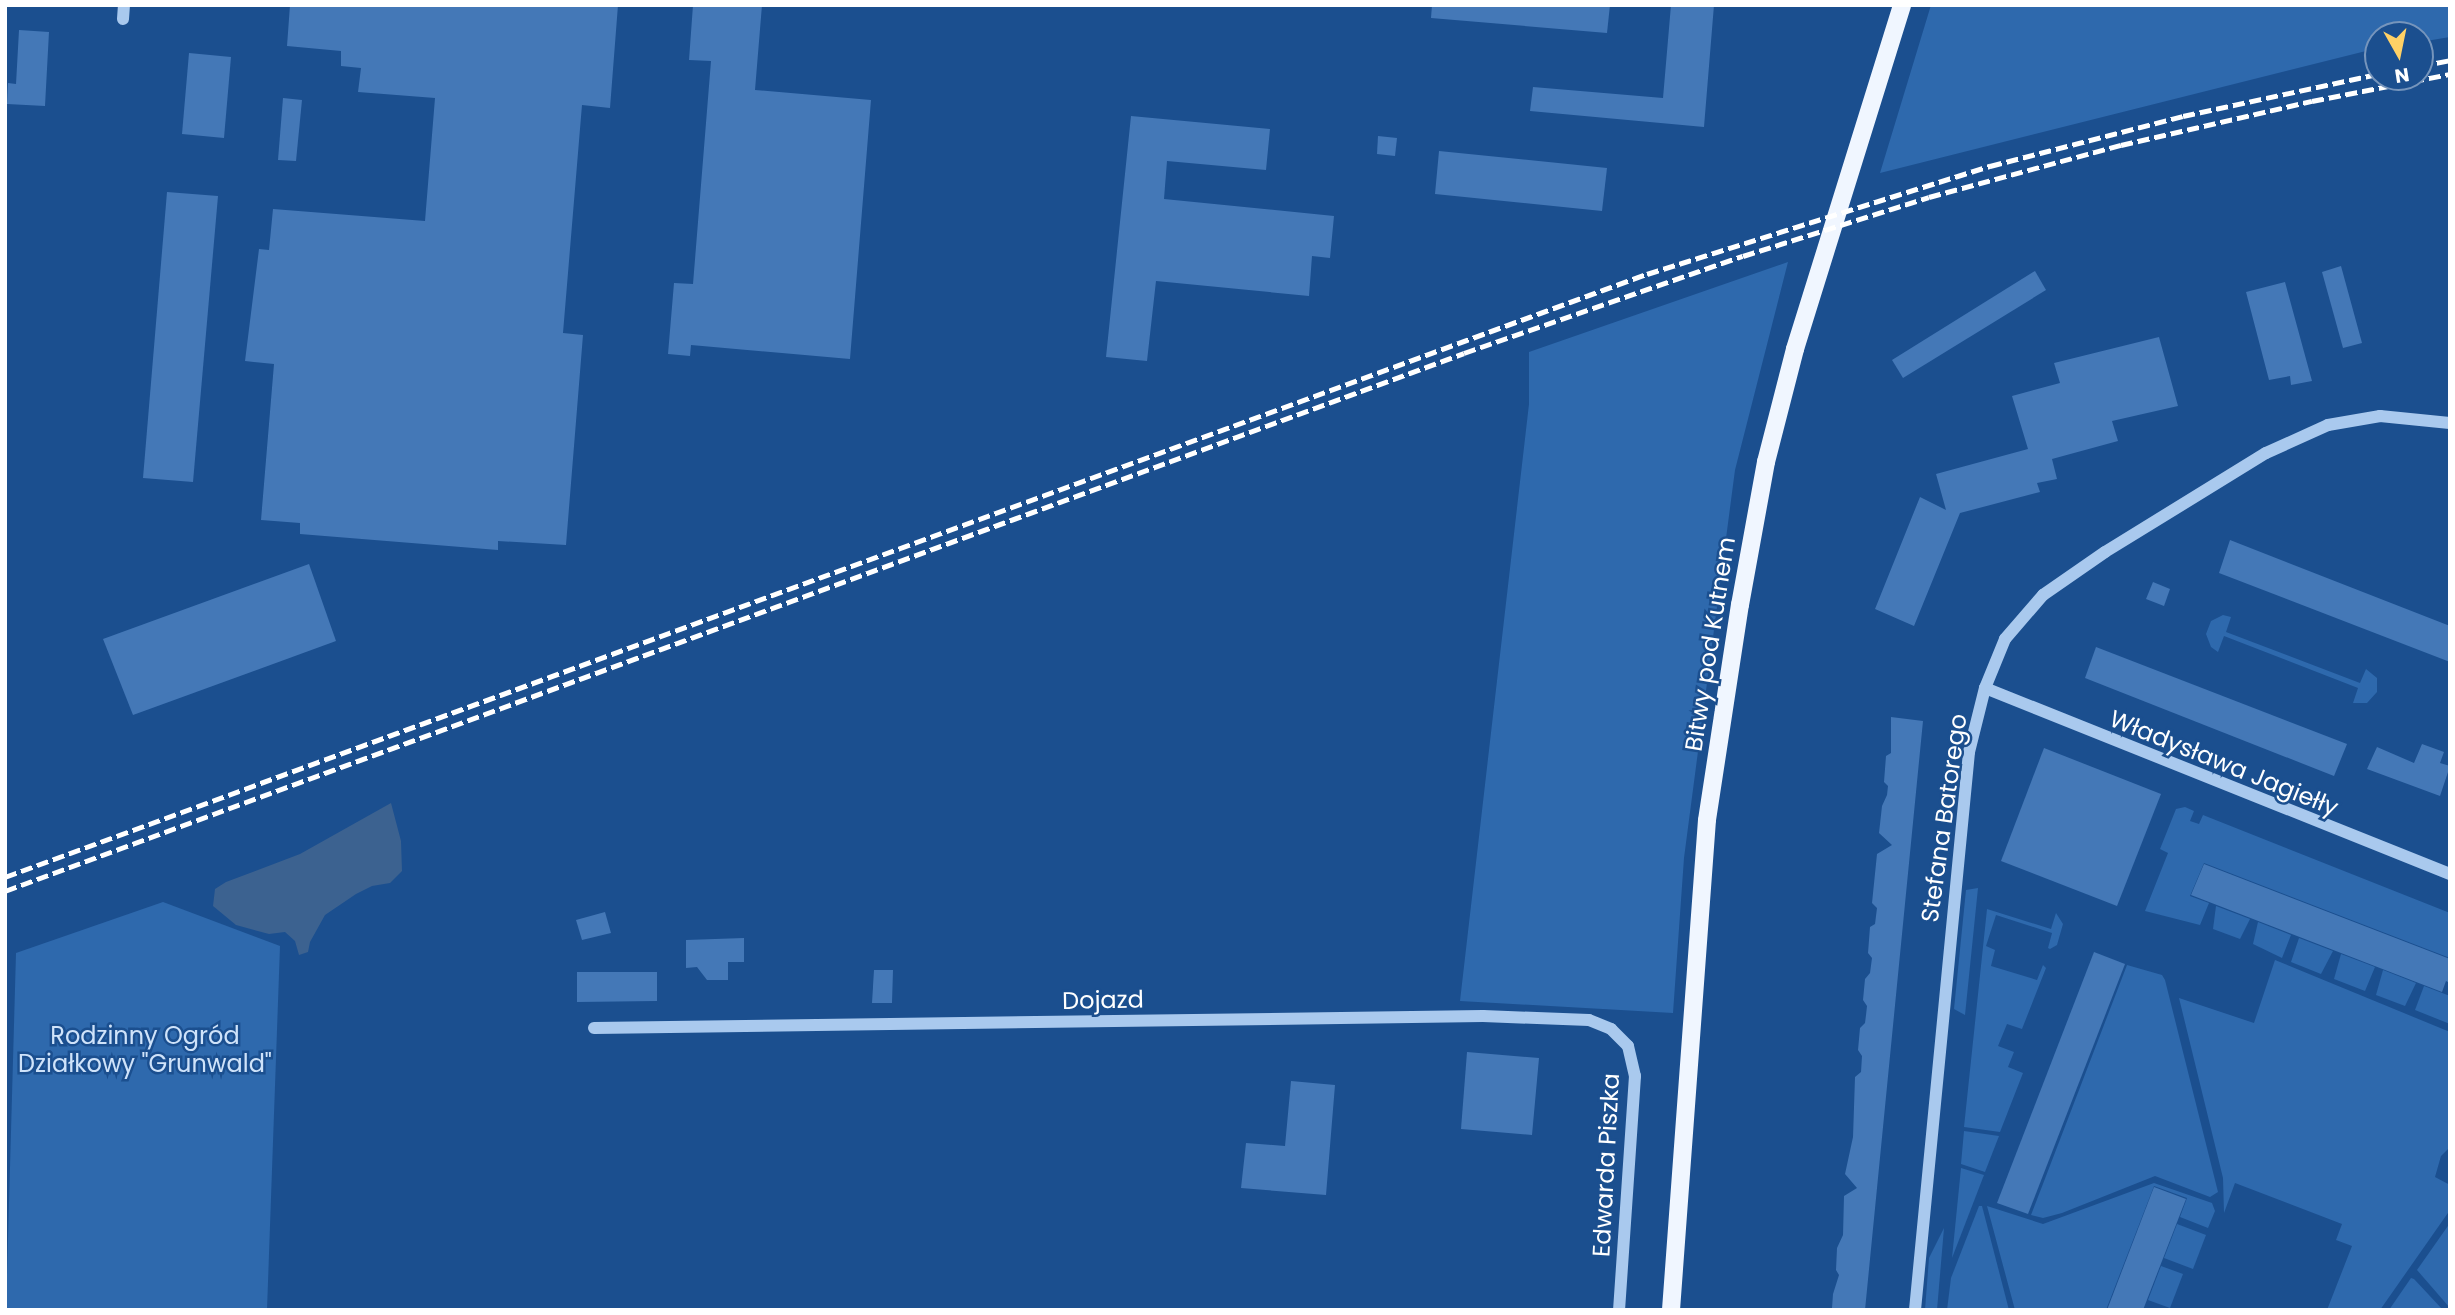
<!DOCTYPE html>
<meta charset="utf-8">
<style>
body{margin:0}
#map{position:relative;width:2455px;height:1315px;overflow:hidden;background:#1b4f8f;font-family:Poppins,sans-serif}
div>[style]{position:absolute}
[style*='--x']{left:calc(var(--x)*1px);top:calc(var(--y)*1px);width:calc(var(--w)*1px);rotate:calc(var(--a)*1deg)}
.green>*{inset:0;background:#2e69ad}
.water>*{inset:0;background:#3c6290}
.building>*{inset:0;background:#4478b7}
.minor>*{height:12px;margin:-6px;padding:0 6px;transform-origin:6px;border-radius:6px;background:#a9c9ee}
.major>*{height:18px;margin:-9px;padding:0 9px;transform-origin:9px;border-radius:9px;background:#f0f6ff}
.rail>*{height:5px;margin-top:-2.5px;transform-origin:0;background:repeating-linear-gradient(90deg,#fff 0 12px,transparent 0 17px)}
span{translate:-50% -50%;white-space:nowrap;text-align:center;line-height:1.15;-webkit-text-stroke:5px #1b4f8f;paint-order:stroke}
.street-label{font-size:24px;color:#fff}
.park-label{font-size:24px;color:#cfe3fa}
.frame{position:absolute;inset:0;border:7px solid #fff;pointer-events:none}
.north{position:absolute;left:2364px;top:21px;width:70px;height:70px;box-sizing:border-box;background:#1b4f8f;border:2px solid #7695bc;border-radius:50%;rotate:171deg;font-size:19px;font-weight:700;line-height:28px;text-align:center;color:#fff}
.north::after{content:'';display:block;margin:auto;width:24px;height:32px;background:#ffd166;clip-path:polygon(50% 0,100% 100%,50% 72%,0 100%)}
</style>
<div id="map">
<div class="green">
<i style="clip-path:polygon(1931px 5px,2450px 5px,2450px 37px,2420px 42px,2420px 35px,2378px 35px,2378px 48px,1880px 173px)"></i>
<i style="clip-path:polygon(1788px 262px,1735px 470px,1684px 858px,1673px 1013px,1460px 1001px,1529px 404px,1529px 352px)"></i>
<i style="clip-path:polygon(2223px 615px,2231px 617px,2226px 632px,2360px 683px,2366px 669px,2377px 678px,2377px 692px,2367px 703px,2353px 703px,2358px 688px,2224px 636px,2218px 652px,2211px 647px,2206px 634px,2211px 621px)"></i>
<i style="clip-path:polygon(2185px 807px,2194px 811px,2190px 821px,2199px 824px,2203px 815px,2450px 913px,2450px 958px,2204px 863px,2190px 896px,2209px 903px,2200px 925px,2145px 911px,2168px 853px,2160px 849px,2176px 809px)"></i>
<i style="clip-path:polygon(1978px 888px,1965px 1015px,1954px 1009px,1966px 890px)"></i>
<i style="clip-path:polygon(163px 902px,280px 946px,267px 1310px,6px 1310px,16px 953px)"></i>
<i style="clip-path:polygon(2216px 906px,2250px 919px,2240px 939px,2213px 929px)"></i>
<i style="clip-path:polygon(1987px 909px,2051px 929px,2056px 913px,2063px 924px,2057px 945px,2050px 949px,2048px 948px,2052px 933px,1996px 915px,1986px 946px,1995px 950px,1991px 966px,2037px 980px,2043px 965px,2046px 968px,2022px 1029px,2007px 1024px,1998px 1046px,2014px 1052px,2008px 1067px,2023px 1073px,2000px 1132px,1964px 1127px)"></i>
<i style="clip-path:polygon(2258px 922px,2291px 935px,2282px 958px,2253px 944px)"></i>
<i style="clip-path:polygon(2299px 938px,2333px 951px,2321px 974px,2291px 962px)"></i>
<i style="clip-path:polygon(2341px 954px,2375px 967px,2365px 991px,2334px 979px)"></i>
<i style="clip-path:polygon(2275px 960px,2450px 1032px,2450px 1147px,2441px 1156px,2435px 1177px,2450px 1185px,2450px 1210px,2380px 1310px,2327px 1310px,2352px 1246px,2336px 1240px,2342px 1224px,2235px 1183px,2224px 1213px,2223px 1178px,2179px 998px,2254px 1023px)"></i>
<i style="clip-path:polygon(2127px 965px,2162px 975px,2165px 980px,2218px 1192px,2210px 1197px,2155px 1176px,2062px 1213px,2043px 1218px,2031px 1215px)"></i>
<i style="clip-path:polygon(2383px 970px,2416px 983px,2405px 1006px,2376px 995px)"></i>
<i style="clip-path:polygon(2424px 986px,2450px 996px,2450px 1024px,2415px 1010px)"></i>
<i style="clip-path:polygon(1964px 1131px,1999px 1136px,1985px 1172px,1961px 1164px)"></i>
<i style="clip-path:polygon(1961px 1168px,1984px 1175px,1952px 1258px)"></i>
<i style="clip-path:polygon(2154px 1183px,2212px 1203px,2215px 1211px,2208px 1228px,2180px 1217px,2187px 1198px,2154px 1186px,2106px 1310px,2015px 1310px,1987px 1206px,2043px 1224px)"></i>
<i style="clip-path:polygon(1979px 1206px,1982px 1206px,2009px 1310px,1947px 1310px,1951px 1278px)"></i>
<i style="clip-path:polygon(2450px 1223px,2450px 1308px,2417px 1270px)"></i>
<i style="clip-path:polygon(2177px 1224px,2206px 1235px,2193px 1269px,2164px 1258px)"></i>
<i style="clip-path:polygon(1944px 1228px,1937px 1310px,1925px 1310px,1929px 1258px)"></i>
<i style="clip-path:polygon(2161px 1266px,2183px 1274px,2170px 1308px,2148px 1300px)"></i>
<i style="clip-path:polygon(2411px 1278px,2414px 1279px,2443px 1310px,2389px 1310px)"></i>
</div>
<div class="water">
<i style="clip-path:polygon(391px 803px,401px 841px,402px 871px,390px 883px,372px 886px,356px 894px,325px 915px,310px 942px,308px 952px,299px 955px,295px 941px,285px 932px,269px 934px,236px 925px,213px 906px,215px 889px,226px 882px,300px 854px)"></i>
</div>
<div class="building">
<i style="clip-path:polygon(290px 5px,618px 5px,610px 108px,582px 105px,563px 333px,583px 335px,566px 545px,498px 541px,498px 550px,300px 534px,300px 523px,261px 520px,274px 364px,245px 361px,259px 249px,269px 250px,273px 209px,425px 221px,435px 98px,358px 92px,361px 68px,341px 66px,341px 51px,287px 46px)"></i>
<i style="clip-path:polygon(693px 5px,762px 5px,755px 90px,871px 100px,850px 359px,691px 345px,690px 356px,668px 354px,674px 283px,693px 284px,711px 61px,689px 60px)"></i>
<i style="clip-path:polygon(1432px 5px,1610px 5px,1607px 33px,1431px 18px)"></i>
<i style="clip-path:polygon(1671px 5px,1714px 5px,1704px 127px,1530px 111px,1533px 87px,1663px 98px)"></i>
<i style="clip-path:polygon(19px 30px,49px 32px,45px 106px,7px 104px,8px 83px,16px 84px)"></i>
<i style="clip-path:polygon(189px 53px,231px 57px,224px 138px,182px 134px)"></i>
<i style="clip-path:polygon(283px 98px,302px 100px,296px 161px,278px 160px)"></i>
<i style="clip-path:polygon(1131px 116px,1270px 129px,1266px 170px,1167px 161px,1164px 199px,1334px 216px,1330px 258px,1312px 256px,1309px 296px,1156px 281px,1147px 361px,1106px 357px)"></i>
<i style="clip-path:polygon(1378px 136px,1397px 138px,1395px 156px,1377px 154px)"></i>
<i style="clip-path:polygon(1439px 151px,1607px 168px,1602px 211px,1435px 194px)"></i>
<i style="clip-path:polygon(167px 192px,218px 196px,193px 482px,143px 478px)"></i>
<i style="clip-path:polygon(2341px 266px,2362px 343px,2343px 348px,2322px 272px)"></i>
<i style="clip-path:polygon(2035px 271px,2046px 290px,1903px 378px,1892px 360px)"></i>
<i style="clip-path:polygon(2285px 282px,2312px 381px,2291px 385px,2290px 376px,2269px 380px,2246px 292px)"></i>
<i style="clip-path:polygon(2159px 337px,2178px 406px,2112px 421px,2118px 441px,2052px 459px,2057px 479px,2037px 483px,2040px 492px,1960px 513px,1914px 626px,1875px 609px,1920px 497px,1946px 510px,1936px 474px,2028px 449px,2012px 396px,2060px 383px,2054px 363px)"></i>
<i style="clip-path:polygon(2230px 540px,2450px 626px,2450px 662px,2219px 573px)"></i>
<i style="clip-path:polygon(309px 564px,336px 641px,133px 715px,103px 639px)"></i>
<i style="clip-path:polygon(2153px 582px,2170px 589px,2164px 606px,2146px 599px)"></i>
<i style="clip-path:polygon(2096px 647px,2347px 744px,2334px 776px,2085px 678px)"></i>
<i style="clip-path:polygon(1891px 717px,1923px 721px,1865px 1310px,1844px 1310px,1832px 1308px,1833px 1294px,1839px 1275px,1836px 1270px,1837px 1248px,1843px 1235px,1844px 1196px,1857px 1188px,1845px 1174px,1853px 1137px,1855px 1077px,1861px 1072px,1862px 1056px,1858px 1050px,1860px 1028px,1865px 1023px,1866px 1015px,1867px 1006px,1863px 1000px,1865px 979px,1870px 973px,1872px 958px,1868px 953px,1870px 927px,1875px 924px,1877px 908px,1872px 903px,1877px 854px,1892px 845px,1879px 833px,1882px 806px,1887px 795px,1888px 786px,1884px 782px,1886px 756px,1891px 753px)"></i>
<i style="clip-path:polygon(2422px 744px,2444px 752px,2440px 763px,2450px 766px,2440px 796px,2367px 769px,2377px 747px,2414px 763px)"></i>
<i style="clip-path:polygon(2044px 748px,2161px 794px,2117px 906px,2001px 861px)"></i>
<i style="clip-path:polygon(2204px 864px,2450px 959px,2450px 983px,2446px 981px,2442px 992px,2191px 895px)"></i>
<i style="clip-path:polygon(605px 912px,611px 933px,582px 940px,576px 920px)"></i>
<i style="clip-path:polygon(744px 938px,744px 962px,728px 962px,728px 980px,707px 980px,697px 967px,686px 968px,686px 940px)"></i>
<i style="clip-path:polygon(2094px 952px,2125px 964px,2028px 1214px,1997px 1203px)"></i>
<i style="clip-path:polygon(874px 970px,893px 970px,892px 1003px,872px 1003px)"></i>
<i style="clip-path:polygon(577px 972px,657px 972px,657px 1001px,577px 1002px)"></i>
<i style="clip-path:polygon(1467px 1052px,1539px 1058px,1532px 1135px,1461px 1129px)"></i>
<i style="clip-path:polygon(1291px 1081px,1335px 1085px,1326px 1195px,1241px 1188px,1246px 1143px,1285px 1146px)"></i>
<i style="clip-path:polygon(2154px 1187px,2186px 1199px,2143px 1310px,2107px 1310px)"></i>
</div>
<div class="minor">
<i style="--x:123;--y:19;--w:14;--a:-86"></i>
<i style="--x:1985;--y:688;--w:501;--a:21.8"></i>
<i style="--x:594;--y:1028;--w:889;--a:-0.77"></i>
<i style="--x:1483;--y:1016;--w:106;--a:2.2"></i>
<i style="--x:1589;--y:1020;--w:24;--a:22"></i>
<i style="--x:1611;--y:1029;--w:24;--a:45"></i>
<i style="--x:1628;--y:1046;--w:31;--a:77"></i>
<i style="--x:1635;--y:1076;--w:235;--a:93.9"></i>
<i style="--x:1915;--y:1310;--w:561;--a:-84.47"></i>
<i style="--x:1969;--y:752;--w:66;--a:-76"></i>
<i style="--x:1985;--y:688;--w:53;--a:-67.8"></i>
<i style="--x:2005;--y:639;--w:58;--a:-49.2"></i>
<i style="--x:2043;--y:595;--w:75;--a:-34.7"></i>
<i style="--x:2105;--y:552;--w:189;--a:-31.6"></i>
<i style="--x:2266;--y:453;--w:68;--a:-24.3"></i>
<i style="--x:2328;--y:425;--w:53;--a:-9.8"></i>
<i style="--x:2380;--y:416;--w:70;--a:5.7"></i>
</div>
<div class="major">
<i style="--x:1671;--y:1310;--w:491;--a:-85.8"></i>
<i style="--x:1707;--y:820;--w:218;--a:-81.3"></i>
<i style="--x:1740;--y:605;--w:145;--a:-79.7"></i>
<i style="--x:1766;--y:462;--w:117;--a:-75.6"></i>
<i style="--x:1795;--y:349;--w:360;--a:-72.7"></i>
</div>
<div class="rail">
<i style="--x:2420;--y:66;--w:31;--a:-11"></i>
<i style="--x:5;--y:877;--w:1749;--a:-20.17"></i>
<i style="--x:1647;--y:274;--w:360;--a:-17.5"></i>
<i style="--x:1990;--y:166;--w:199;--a:-14.5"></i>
<i style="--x:2183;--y:116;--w:199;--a:-12.2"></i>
<i style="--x:5;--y:891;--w:1555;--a:-20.24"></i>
<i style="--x:1464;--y:353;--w:295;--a:-19.2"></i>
<i style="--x:1743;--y:256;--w:195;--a:-17.6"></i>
<i style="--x:1929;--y:197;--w:199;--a:-15.2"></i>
<i style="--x:2121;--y:145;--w:196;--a:-13"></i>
<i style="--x:2312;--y:101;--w:141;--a:-11.1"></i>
</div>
<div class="street-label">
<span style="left:1710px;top:644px;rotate:-81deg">Bitwy pod Kutnem</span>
<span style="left:2224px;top:763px;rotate:22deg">Władysława Jagiełły</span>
<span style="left:1944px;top:818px;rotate:-82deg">Stefana Batorego</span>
<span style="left:1103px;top:1000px;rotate:-1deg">Dojazd</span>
<span style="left:1606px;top:1165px;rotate:-87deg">Edwarda Piszka</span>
</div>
<div class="park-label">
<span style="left:145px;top:1050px">Rodzinny Ogród<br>Działkowy "Grunwald"</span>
</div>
<div class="frame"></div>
<div class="north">N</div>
</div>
